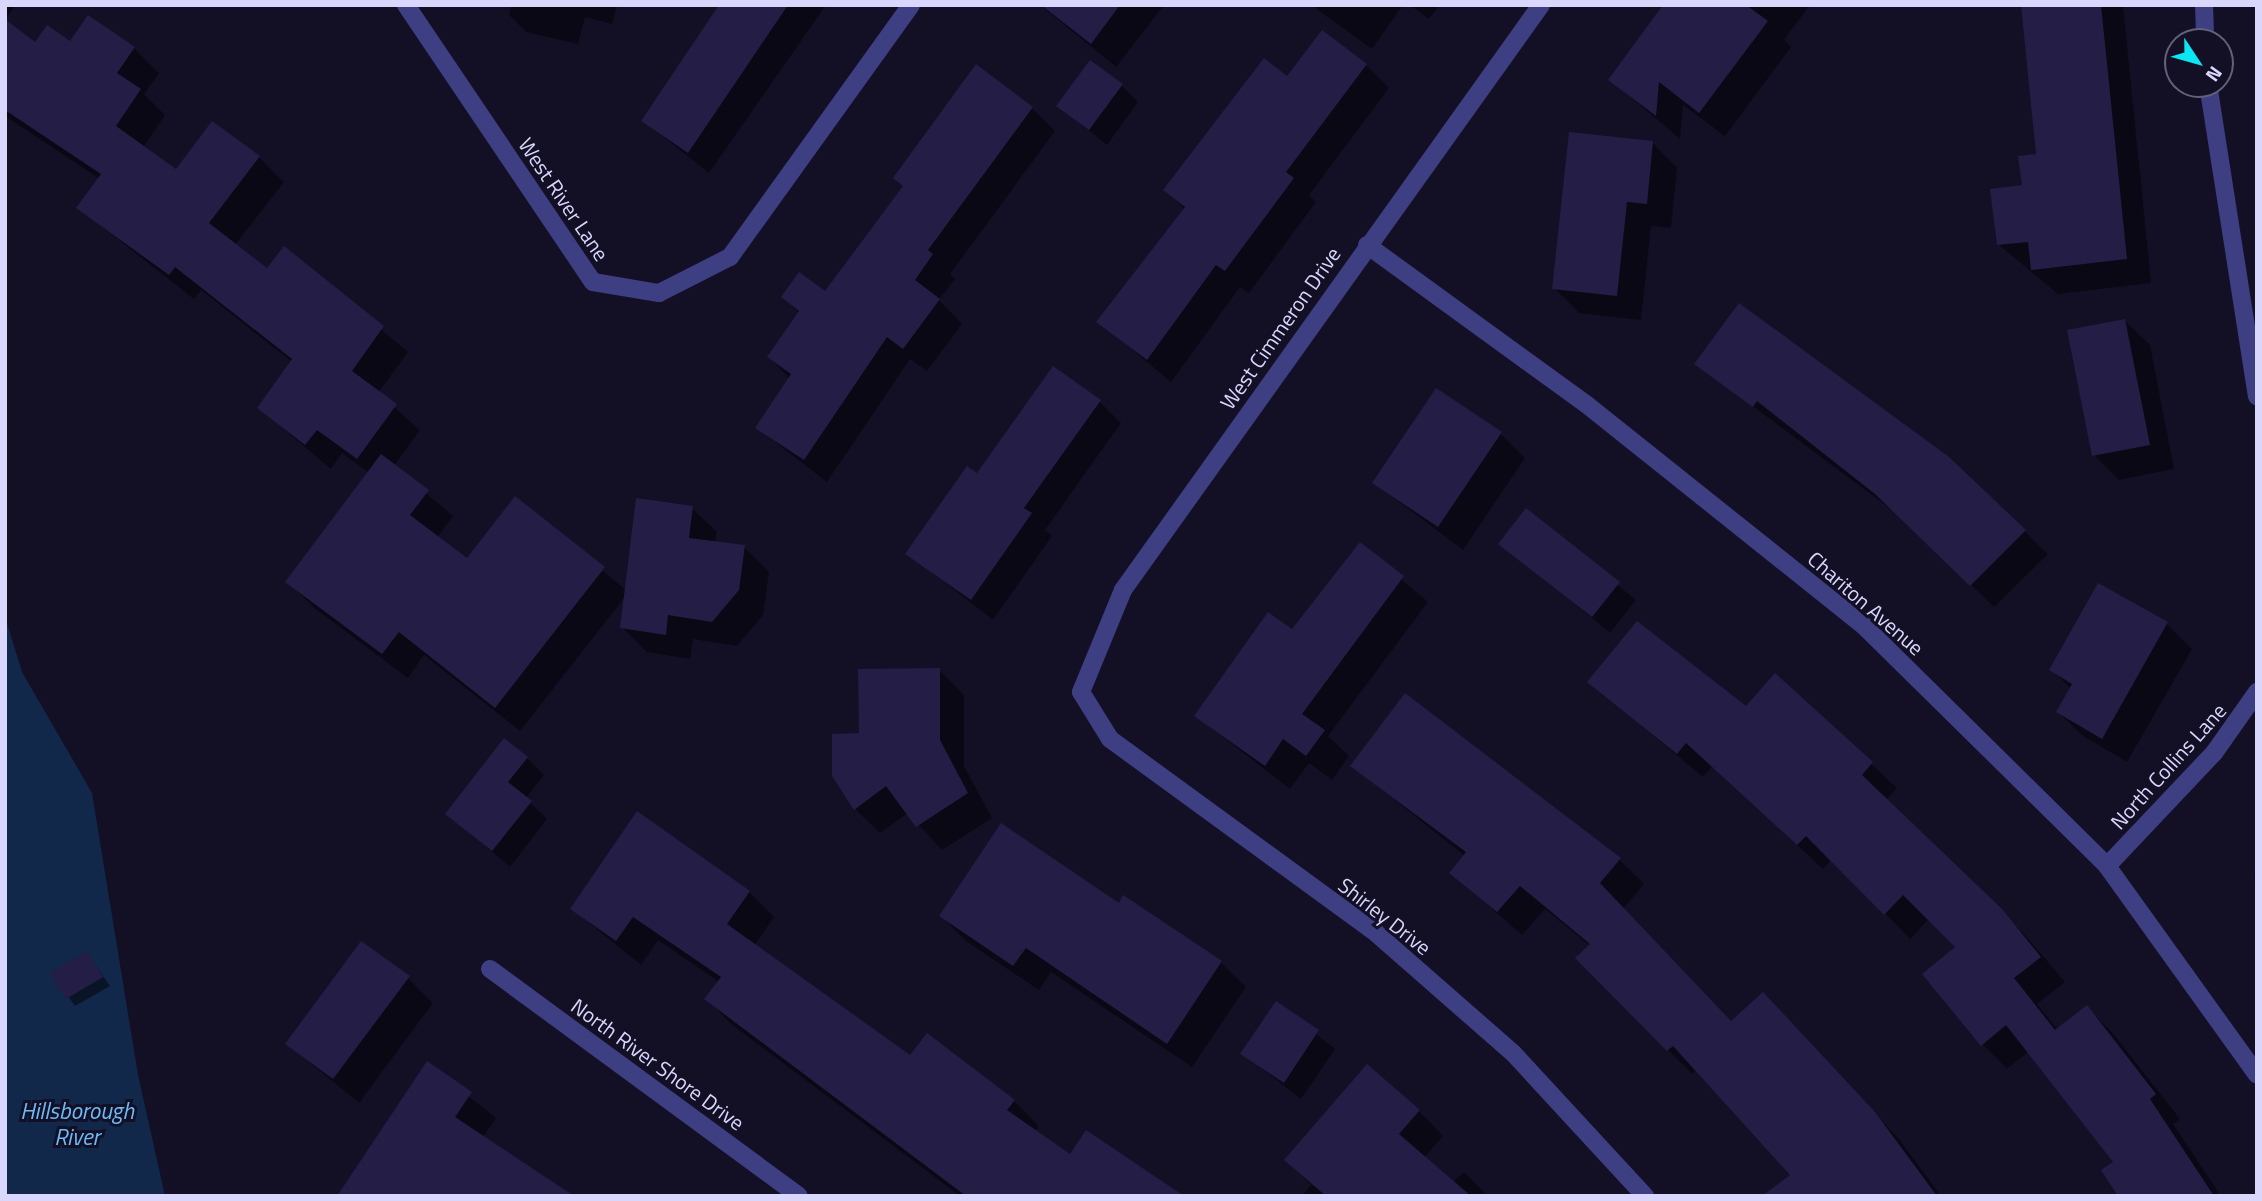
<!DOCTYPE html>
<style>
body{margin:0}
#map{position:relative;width:2262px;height:1201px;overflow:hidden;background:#131026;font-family:"Titillium Web",sans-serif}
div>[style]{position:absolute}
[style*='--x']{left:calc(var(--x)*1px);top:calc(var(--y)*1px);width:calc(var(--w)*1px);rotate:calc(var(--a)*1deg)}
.water>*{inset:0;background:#11284a}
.shadow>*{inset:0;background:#0007}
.building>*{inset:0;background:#241d46}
.minor>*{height:18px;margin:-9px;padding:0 9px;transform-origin:9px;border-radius:9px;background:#3e3e83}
span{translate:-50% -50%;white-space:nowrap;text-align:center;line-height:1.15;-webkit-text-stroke:6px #131026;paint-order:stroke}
.street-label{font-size:21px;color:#dad7fd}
.water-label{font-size:23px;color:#6abcf9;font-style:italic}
.frame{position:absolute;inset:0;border:7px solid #dad7fd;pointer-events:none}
.north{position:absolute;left:2164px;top:28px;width:70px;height:70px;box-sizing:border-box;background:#131026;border:2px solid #63607c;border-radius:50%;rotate:126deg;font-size:19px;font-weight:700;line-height:28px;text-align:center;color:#dad7fd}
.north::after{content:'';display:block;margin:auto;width:24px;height:32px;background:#0ce6f4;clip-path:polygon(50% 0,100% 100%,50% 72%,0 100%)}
</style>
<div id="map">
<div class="water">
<i style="clip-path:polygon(5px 617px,22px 672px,92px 793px,138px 1075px,165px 1196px,5px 1196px)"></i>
</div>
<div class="shadow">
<i style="clip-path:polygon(5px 5px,16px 5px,5px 20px)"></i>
<i style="clip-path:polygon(511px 5px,617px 5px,612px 24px,585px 17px,578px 44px,526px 32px,509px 15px)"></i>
<i style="clip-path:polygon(721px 5px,826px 5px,709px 173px,643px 121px)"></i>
<i style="clip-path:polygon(1040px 5px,1164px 5px,1116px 67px)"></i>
<i style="clip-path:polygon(1311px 5px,1403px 5px,1372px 49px)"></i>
<i style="clip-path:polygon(1410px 5px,1440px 5px,1429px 19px)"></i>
<i style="clip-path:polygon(1664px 5px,1810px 5px,1784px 40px,1791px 47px,1725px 136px,1683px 105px,1680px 139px,1610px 80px)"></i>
<i style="clip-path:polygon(2023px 5px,2123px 5px,2151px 283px,2058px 294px,1998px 244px,2038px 155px)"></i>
<i style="clip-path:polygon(5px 22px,36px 44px,134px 48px,159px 73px,144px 94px,165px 115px,143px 148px,176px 172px,259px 157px,284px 182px,235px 245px,267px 270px,285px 249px,408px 352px,378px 393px,420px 430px,394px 466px,453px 516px,437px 538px,467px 560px,515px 499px,626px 590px,692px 508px,717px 532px,715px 543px,744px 547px,769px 572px,763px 615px,737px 646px,693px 639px,690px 659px,647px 652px,622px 627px,625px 597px,520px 731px,424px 655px,408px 678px,313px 607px,288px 582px,369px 473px,342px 453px,331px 469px,259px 408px,292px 362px,201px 290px,194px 299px,78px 208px,100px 179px,5px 116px)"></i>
<i style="clip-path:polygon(1265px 60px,1288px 78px,1366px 65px,1389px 88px,1309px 195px,1316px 202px,1249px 293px,1240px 287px,1171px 382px,1099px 322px,1185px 210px,1165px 189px)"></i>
<i style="clip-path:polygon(1121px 85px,1138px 102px,1107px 145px,1059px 106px)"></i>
<i style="clip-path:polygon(1032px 108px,1055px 131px,950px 274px,955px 279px,939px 300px,962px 324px,927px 371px,910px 359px,827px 482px,757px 428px,790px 379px,769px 357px,799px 313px,783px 297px,826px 294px,905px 187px)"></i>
<i style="clip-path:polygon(1653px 143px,1677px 168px,1671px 228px,1651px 226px,1641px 320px,1579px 313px,1554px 288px)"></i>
<i style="clip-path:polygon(2125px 321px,2150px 345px,2174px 469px,2119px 480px,2094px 455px)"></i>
<i style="clip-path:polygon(1696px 364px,1948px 458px,2048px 554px,1994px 607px,1900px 516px)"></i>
<i style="clip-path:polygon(1100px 402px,1121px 423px,1045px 530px,1052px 536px,993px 620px,907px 553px,977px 476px)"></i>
<i style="clip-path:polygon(1500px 433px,1525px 458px,1463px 550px,1374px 483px)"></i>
<i style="clip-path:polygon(1526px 510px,1636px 600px,1610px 633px,1501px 543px)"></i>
<i style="clip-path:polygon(1360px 544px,1428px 602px,1328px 736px,1349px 756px,1332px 780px,1309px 763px,1290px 789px,1196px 716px,1292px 631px)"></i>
<i style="clip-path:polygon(2099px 585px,2167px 624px,2192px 649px,2127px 762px,2083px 736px,2058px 712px,2071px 689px,2051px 669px)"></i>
<i style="clip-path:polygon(939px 670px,964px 695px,964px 766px,992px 818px,942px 850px,908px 813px,880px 833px,855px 809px,861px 735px)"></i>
<i style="clip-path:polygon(1775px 676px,1897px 788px,1886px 800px,2026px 936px,2065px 982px,2037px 1004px,2058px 1030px,2087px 1008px,2112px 1032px,2180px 1119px,2173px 1124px,2221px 1196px,2120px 1196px,2115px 1162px,2029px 1051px,2007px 1069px,1982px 1044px,1958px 947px,1929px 919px,1910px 939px,1832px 859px,1823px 869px,1712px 767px,1703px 777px,1589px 682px,1746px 708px)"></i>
<i style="clip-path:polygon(527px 758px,544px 775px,526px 798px,547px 819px,510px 867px,447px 814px)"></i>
<i style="clip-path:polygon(1352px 766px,1620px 860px,1644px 884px,1623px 909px,1731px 1023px,1787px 1019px,1899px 1139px,1941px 1196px,1795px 1196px,1792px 1176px,1697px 1070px,1692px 1074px,1577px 958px,1590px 946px,1545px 909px,1522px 935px,1451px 873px,1465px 856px)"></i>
<i style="clip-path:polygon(2254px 875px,2257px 875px,2257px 897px)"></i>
<i style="clip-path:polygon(749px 892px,774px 917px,754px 946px,910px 1058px,1014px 1101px,1039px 1126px,1035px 1131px,1071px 1156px,1176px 1196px,960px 1196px,731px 1024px,707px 999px,719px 982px,658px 940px,641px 965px,572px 909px)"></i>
<i style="clip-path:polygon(1124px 898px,1221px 963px,1246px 987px,1192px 1067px,1051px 972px,1039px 990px,966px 941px,941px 916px,1119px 905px)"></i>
<i style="clip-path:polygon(87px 953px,110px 986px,75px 1006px,52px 974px)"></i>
<i style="clip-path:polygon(408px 978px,433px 1003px,359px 1103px,287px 1044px)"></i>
<i style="clip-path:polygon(1276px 1003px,1335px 1049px,1301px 1099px,1243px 1054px)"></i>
<i style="clip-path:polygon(428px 1064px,496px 1118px,483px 1137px,355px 1196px)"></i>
<i style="clip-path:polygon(1419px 1111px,1443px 1136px,1424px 1158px,1453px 1182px,1464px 1172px,1488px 1196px,1302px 1196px,1311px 1185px,1286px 1160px)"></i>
</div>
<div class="building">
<i style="clip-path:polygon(719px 5px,788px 5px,688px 153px,641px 121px)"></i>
<i style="clip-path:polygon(1041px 5px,1120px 5px,1091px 44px)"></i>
<i style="clip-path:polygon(1663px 5px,1746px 5px,1768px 21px,1699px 113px,1659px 82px,1656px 116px,1608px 80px)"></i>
<i style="clip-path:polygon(2021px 5px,2101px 5px,2127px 259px,2031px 270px,2028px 242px,1997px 245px,1990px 189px,2022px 185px,2018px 156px,2036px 154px)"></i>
<i style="clip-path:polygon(88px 15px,135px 47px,117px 73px,141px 89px,116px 126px,176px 169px,212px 121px,260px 156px,209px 223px,267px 268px,284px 246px,384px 326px,352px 371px,397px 404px,357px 459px,317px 430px,305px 445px,257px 408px,292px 359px,175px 267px,169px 275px,76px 208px,101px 174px,5px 110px,5px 19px,35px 42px,47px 25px,70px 41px)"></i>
<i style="clip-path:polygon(1322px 30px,1367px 64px,1286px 172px,1294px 178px,1225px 271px,1216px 265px,1147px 360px,1096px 322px,1185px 207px,1163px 190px,1264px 58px,1287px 76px)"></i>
<i style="clip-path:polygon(1090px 60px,1123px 84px,1089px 130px,1056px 106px)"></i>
<i style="clip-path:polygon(976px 64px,1033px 107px,928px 250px,933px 254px,915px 280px,940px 299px,903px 349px,887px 337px,804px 460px,755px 428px,791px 374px,767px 357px,799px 311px,781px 297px,799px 272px,825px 291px,903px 186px,893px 178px)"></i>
<i style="clip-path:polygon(1569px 132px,1653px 141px,1647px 204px,1627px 202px,1617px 296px,1552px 289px)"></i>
<i style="clip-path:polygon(1739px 303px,1949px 457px,2026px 530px,1970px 586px,1875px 494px,1757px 401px,1753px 407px,1694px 364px)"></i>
<i style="clip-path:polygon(2125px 319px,2150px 445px,2092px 456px,2067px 330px)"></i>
<i style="clip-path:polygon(1053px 366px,1101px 400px,1024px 508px,1032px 513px,971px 600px,905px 554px,967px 466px,977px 473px)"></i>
<i style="clip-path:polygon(1436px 388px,1502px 432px,1438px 527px,1372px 483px)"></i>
<i style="clip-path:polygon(381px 454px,429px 490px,410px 515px,467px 558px,515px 496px,605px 567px,495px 708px,399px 632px,382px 654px,285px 582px)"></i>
<i style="clip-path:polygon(636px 498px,693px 506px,689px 538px,745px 545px,739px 590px,712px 622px,668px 615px,666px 635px,620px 628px)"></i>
<i style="clip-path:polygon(1526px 508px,1620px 582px,1592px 617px,1498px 544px)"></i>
<i style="clip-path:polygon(1360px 542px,1404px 576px,1302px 714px,1325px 730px,1306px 756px,1283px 739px,1265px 766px,1194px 716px,1268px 612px,1292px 629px)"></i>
<i style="clip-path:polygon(2098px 583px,2168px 622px,2102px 739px,2056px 712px,2072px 684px,2049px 670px)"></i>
<i style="clip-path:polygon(1637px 621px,1746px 706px,1775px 673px,1873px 762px,1862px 775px,2002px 909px,2041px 957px,2014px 978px,2055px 1030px,2087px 1005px,2156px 1094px,2150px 1099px,2214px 1196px,2118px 1196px,2101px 1170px,2113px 1162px,2006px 1025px,1981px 1046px,1922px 974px,1955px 947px,1903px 895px,1884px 915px,1806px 836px,1797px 845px,1686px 743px,1677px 754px,1587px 682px)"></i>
<i style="clip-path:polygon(940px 668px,940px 740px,968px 793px,916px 827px,886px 786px,854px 810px,832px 776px,832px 734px,859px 733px,858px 669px)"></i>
<i style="clip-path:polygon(1405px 693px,1621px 858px,1600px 883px,1731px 1021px,1763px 992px,1875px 1112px,1937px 1196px,1762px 1196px,1790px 1175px,1673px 1046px,1667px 1051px,1575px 958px,1590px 944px,1520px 886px,1497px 912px,1449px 873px,1466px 852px,1350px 766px)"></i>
<i style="clip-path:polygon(504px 738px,528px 757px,508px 782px,532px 801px,492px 851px,445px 814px)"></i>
<i style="clip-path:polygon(637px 811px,750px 891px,727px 924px,910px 1055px,927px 1033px,1015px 1100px,1007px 1110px,1070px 1154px,1086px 1130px,1184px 1196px,966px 1196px,704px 999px,721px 977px,633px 917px,616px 941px,570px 909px)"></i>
<i style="clip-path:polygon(1001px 823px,1119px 903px,1123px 895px,1222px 961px,1167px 1044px,1026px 948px,1013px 966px,939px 916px)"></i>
<i style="clip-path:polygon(361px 941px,410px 976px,333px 1079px,285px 1044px)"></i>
<i style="clip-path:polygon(87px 951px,103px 977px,66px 999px,50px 973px)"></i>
<i style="clip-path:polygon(1276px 1001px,1319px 1030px,1284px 1083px,1240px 1054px)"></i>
<i style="clip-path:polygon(427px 1061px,472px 1092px,455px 1117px,574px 1196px,337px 1196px)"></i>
<i style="clip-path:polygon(1367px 1064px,1420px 1110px,1399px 1134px,1471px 1196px,1326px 1196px,1284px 1160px)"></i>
</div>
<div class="minor">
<i style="--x:406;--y:5;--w:334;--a:56"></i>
<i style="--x:593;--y:282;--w:67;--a:9.5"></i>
<i style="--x:659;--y:293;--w:80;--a:-26.9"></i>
<i style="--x:730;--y:257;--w:310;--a:-54.3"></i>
<i style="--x:1541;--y:5;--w:719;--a:125.55"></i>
<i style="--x:1123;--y:590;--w:110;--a:112.4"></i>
<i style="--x:1081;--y:692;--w:55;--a:58.3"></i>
<i style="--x:1110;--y:739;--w:331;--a:36.1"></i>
<i style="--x:1377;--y:934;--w:181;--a:41.2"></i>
<i style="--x:1513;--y:1053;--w:195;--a:47.3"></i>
<i style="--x:2204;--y:5;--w:37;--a:88"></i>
<i style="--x:2208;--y:84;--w:316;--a:81.1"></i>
<i style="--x:1367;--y:245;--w:271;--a:36"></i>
<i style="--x:1586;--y:404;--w:354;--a:38.6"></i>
<i style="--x:1863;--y:625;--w:343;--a:44.6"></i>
<i style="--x:2107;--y:866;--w:257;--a:54.3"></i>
<i style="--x:2107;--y:866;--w:156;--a:-46.6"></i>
<i style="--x:2214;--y:753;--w:75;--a:-54.8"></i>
<i style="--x:490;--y:969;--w:383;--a:36.3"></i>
</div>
<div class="street-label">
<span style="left:564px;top:199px;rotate:56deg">West River Lane</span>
<span style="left:1280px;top:328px;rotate:-55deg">West Cimmeron Drive</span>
<span style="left:1866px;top:603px;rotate:41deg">Chariton Avenue</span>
<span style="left:2168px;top:766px;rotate:-48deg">North Collins Lane</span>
<span style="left:1385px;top:916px;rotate:38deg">Shirley Drive</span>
<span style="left:658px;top:1064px;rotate:36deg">North River Shore Drive</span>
</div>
<div class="water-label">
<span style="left:77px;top:1124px">Hillsborough<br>River</span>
</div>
<div class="frame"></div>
<div class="north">N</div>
</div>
